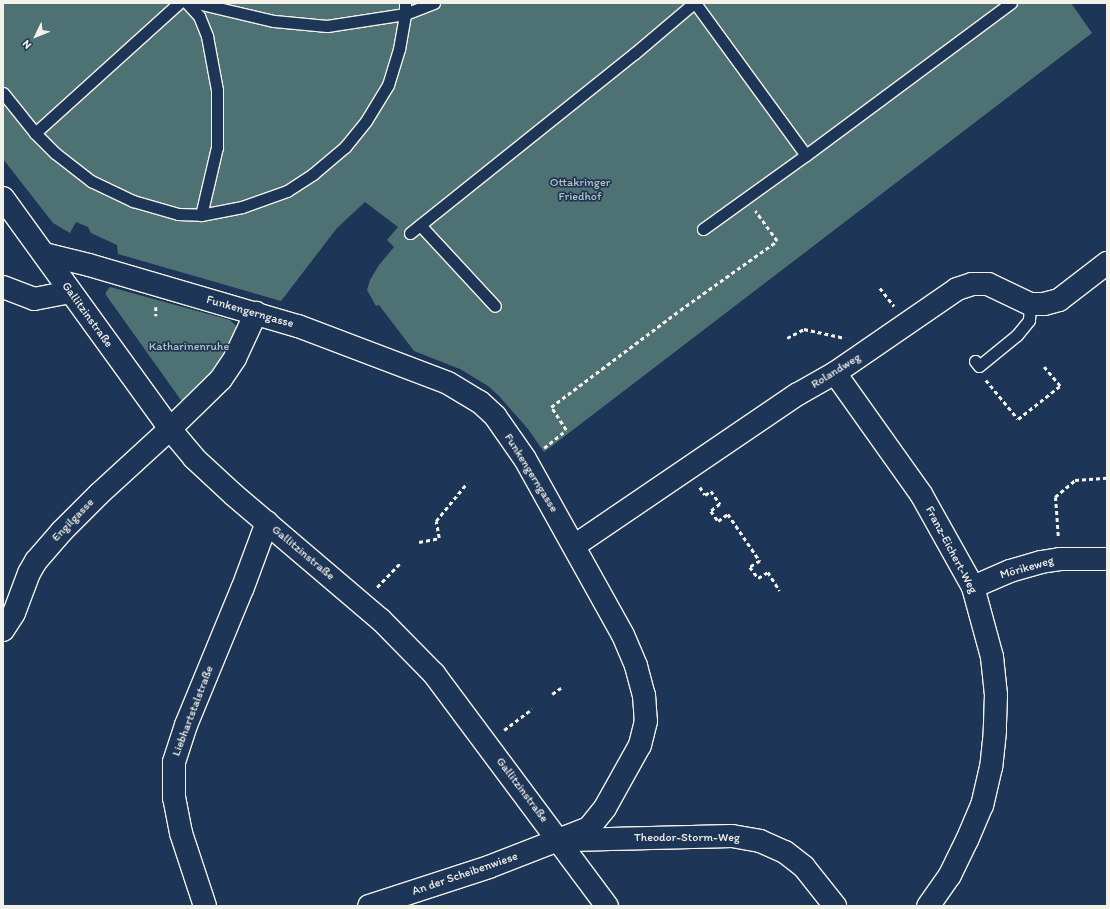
<!DOCTYPE html>
<meta charset="utf-8">
<style>
body{margin:0}
#map{position:relative;width:1110px;height:909px;overflow:hidden;background:#1d3557;font-family:Itim,sans-serif}
div>[style]{position:absolute}
[style*='--x']{left:calc(var(--x)*1px);top:calc(var(--y)*1px);width:calc(var(--w)*1px);rotate:calc(var(--a)*1deg)}
.green>*{inset:0;background:#4e7273}
.path>*{height:2.5px;margin-top:-1.25px;transform-origin:0;background:repeating-linear-gradient(90deg,#f4f1e8 0 4px,transparent 0 7px)}
.roads{filter:drop-shadow(1px 0 #f4f1e8) drop-shadow(-1px 0 #f4f1e8) drop-shadow(0 1px #f4f1e8) drop-shadow(0 -1px #f4f1e8)}
.lane>*{height:11px;margin:-5.5px;padding:0 5.5px;transform-origin:5.5px;border-radius:5.5px;background:#1d3557}
.street>*{height:22px;margin:-11px;padding:0 11px;transform-origin:11px;border-radius:11px;background:#1d3557}
span{translate:-50% -50%;white-space:nowrap;text-align:center;line-height:1.15;-webkit-text-stroke:3.5px #1d3557;paint-order:stroke}
.park-label{font-size:12px;color:#bac5bf}
.street-label{font-size:12px;color:#f4f1e8}
.frame{position:absolute;inset:0;border:4px solid #f4f1e8;pointer-events:none}
.north{position:absolute;left:16px;top:16px;width:40px;height:40px;-webkit-text-stroke:3px #1d3557;paint-order:stroke;rotate:227deg;font-size:11px;font-weight:700;line-height:16px;text-align:center;color:#f4f1e8}
.north::after{content:'';display:block;margin:auto;width:14px;height:18px;background:#f4f1e8;clip-path:polygon(50% 0,100% 100%,50% 72%,0 100%)}
</style>
<div id="map">
<div class="green">
<i style="clip-path:polygon(3px 3px,1071px 3px,1092px 33px,544px 452px,528px 429px,499px 396px,488px 386px,460px 369px,414px 351px,379px 305px,376px 306px,367px 290px,370px 280px,379px 265px,394px 247px,387px 240px,398px 227px,365px 202px,337px 228px,281px 301px,118px 254px,117px 245px,91px 233px,88px 227px,76px 222px,70px 233px,53px 223px,3px 159px)"></i>
<i style="clip-path:polygon(110px 287px,230px 320px,237px 327px,238px 332px,213px 375px,183px 403px,106px 295px,106px 292px)"></i>
</div>
<div class="path">
<i style="--x:880;--y:288;--w:23;--a:52"></i>
<i style="--x:156;--y:307;--w:9;--a:90"></i>
<i style="--x:787;--y:338;--w:19;--a:-28"></i>
<i style="--x:804;--y:329;--w:42;--a:12.4"></i>
<i style="--x:986;--y:380;--w:50;--a:50.6"></i>
<i style="--x:1018;--y:419;--w:53;--a:-38.2"></i>
<i style="--x:1060;--y:386;--w:25;--a:-130"></i>
<i style="--x:544;--y:448;--w:28;--a:-39"></i>
<i style="--x:566;--y:430;--w:27;--a:-123"></i>
<i style="--x:551;--y:407;--w:161;--a:-36.9"></i>
<i style="--x:680;--y:310;--w:119;--a:-35.4"></i>
<i style="--x:777;--y:241;--w:37;--a:-126"></i>
<i style="--x:700;--y:487;--w:9;--a:58"></i>
<i style="--x:705;--y:495;--w:7;--a:-34"></i>
<i style="--x:711;--y:491;--w:16;--a:55"></i>
<i style="--x:720;--y:504;--w:11;--a:142"></i>
<i style="--x:711;--y:511;--w:12;--a:55"></i>
<i style="--x:718;--y:521;--w:12;--a:-35"></i>
<i style="--x:728;--y:514;--w:57;--a:55.8"></i>
<i style="--x:760;--y:561;--w:12;--a:149"></i>
<i style="--x:750;--y:567;--w:14;--a:54"></i>
<i style="--x:758;--y:578;--w:12;--a:-31"></i>
<i style="--x:768;--y:572;--w:22;--a:58"></i>
<i style="--x:1058;--y:536;--w:39;--a:-94"></i>
<i style="--x:1055;--y:497;--w:26;--a:-40"></i>
<i style="--x:1075;--y:480;--w:32;--a:-4"></i>
<i style="--x:419;--y:542;--w:20;--a:-11"></i>
<i style="--x:439;--y:538;--w:17;--a:-100"></i>
<i style="--x:436;--y:521;--w:49;--a:-50.8"></i>
<i style="--x:377;--y:587;--w:35;--a:-46"></i>
<i style="--x:552;--y:694;--w:11;--a:-34"></i>
<i style="--x:504;--y:730;--w:35;--a:-37"></i>
</div>
<div class="roads">
<div class="lane">
<i style="--x:187;--y:3;--w:18;--a:47"></i>
<i style="--x:199;--y:16;--w:22;--a:68"></i>
<i style="--x:207;--y:36;--w:55;--a:79.5"></i>
<i style="--x:217;--y:90;--w:57;--a:90"></i>
<i style="--x:217;--y:147;--w:70;--a:103.2"></i>
<i style="--x:197;--y:3;--w:79;--a:13.2"></i>
<i style="--x:274;--y:21;--w:53;--a:5.4"></i>
<i style="--x:327;--y:26;--w:79;--a:-8.7"></i>
<i style="--x:405;--y:14;--w:31;--a:-21"></i>
<i style="--x:695;--y:3;--w:188;--a:53.9"></i>
<i style="--x:3;--y:93;--w:51;--a:51.3"></i>
<i style="--x:35;--y:133;--w:28;--a:45"></i>
<i style="--x:55;--y:153;--w:46;--a:37.9"></i>
<i style="--x:91;--y:181;--w:47;--a:25.5"></i>
<i style="--x:133;--y:201;--w:47;--a:16.1"></i>
<i style="--x:178;--y:214;--w:23;--a:2"></i>
<i style="--x:201;--y:215;--w:42;--a:-11"></i>
<i style="--x:242;--y:207;--w:48;--a:-19.6"></i>
<i style="--x:287;--y:191;--w:31;--a:-33"></i>
<i style="--x:313;--y:174;--w:42;--a:-40.2"></i>
<i style="--x:345;--y:147;--w:33;--a:-51"></i>
<i style="--x:366;--y:121;--w:42;--a:-58.6"></i>
<i style="--x:388;--y:85;--w:38;--a:-73"></i>
<i style="--x:399;--y:49;--w:36;--a:-80"></i>
<i style="--x:405;--y:14;--w:11;--a:-90"></i>
<i style="--x:35;--y:133;--w:194;--a:-42.1"></i>
<i style="--x:420;--y:225;--w:110;--a:47.2"></i>
<i style="--x:703;--y:229;--w:127;--a:-35.7"></i>
<i style="--x:806;--y:155;--w:255;--a:-36.6"></i>
<i style="--x:410;--y:233;--w:288;--a:-38.7"></i>
<i style="--x:635;--y:53;--w:77;--a:-40.3"></i>
<i style="--x:975;--y:361;--w:6;--a:51"></i>
<i style="--x:979;--y:366;--w:49;--a:-39.2"></i>
<i style="--x:1017;--y:335;--w:19;--a:-51"></i>
<i style="--x:1029;--y:320;--w:16;--a:-86"></i>
</div>
<div class="street">
<i style="--x:3;--y:198;--w:285;--a:54.1"></i>
<i style="--x:170;--y:429;--w:38;--a:50"></i>
<i style="--x:194;--y:458;--w:54;--a:42.8"></i>
<i style="--x:234;--y:495;--w:193;--a:40.4"></i>
<i style="--x:381;--y:620;--w:76;--a:45.5"></i>
<i style="--x:434;--y:674;--w:289;--a:53.3"></i>
<i style="--x:44;--y:254;--w:46;--a:13.7"></i>
<i style="--x:89;--y:265;--w:218;--a:16.3"></i>
<i style="--x:298;--y:326;--w:160;--a:20.8"></i>
<i style="--x:448;--y:383;--w:37;--a:31"></i>
<i style="--x:480;--y:402;--w:21;--a:43"></i>
<i style="--x:495;--y:416;--w:52;--a:55.1"></i>
<i style="--x:525;--y:459;--w:201;--a:60.9"></i>
<i style="--x:623;--y:635;--w:34;--a:67"></i>
<i style="--x:636;--y:666;--w:30;--a:75"></i>
<i style="--x:644;--y:695;--w:26;--a:86"></i>
<i style="--x:646;--y:721;--w:25;--a:104"></i>
<i style="--x:640;--y:745;--w:72;--a:119.1"></i>
<i style="--x:605;--y:808;--w:26;--a:129"></i>
<i style="--x:589;--y:828;--w:107;--a:158.7"></i>
<i style="--x:489;--y:867;--w:126;--a:162"></i>
<i style="--x:3;--y:287;--w:33;--a:21"></i>
<i style="--x:34;--y:299;--w:37;--a:-11"></i>
<i style="--x:835;--y:373;--w:148;--a:54.6"></i>
<i style="--x:921;--y:494;--w:107;--a:60.8"></i>
<i style="--x:973;--y:587;--w:73;--a:74.8"></i>
<i style="--x:992;--y:657;--w:38;--a:84"></i>
<i style="--x:996;--y:695;--w:36;--a:92"></i>
<i style="--x:995;--y:731;--w:36;--a:96"></i>
<i style="--x:991;--y:767;--w:39;--a:103"></i>
<i style="--x:982;--y:805;--w:38;--a:113"></i>
<i style="--x:967;--y:840;--w:39;--a:116"></i>
<i style="--x:950;--y:875;--w:38;--a:125"></i>
<i style="--x:574;--y:546;--w:271;--a:-34.2"></i>
<i style="--x:798;--y:394;--w:43;--a:-29.6"></i>
<i style="--x:835;--y:373;--w:148;--a:-34.5"></i>
<i style="--x:957;--y:289;--w:16;--a:-18"></i>
<i style="--x:972;--y:284;--w:16;--a:0"></i>
<i style="--x:988;--y:284;--w:47;--a:25.5"></i>
<i style="--x:1030;--y:304;--w:14;--a:0"></i>
<i style="--x:1044;--y:304;--w:16;--a:-15"></i>
<i style="--x:1059;--y:300;--w:61;--a:-37.6"></i>
<i style="--x:973;--y:587;--w:40;--a:-23.4"></i>
<i style="--x:1010;--y:571;--w:32;--a:-16"></i>
<i style="--x:1041;--y:562;--w:19;--a:-9"></i>
<i style="--x:1060;--y:559;--w:47;--a:0"></i>
<i style="--x:3;--y:630;--w:20;--a:-57"></i>
<i style="--x:14;--y:613;--w:43;--a:-69.4"></i>
<i style="--x:29;--y:573;--w:14;--a:-60"></i>
<i style="--x:36;--y:561;--w:40;--a:-49"></i>
<i style="--x:62;--y:531;--w:52;--a:-45"></i>
<i style="--x:99;--y:494;--w:96;--a:-42.5"></i>
<i style="--x:170;--y:429;--w:71;--a:-44.4"></i>
<i style="--x:221;--y:379;--w:25;--a:-56"></i>
<i style="--x:235;--y:358;--w:50;--a:-65"></i>
<i style="--x:570;--y:840;--w:162;--a:-1.4"></i>
<i style="--x:732;--y:836;--w:28;--a:10"></i>
<i style="--x:760;--y:841;--w:27;--a:24"></i>
<i style="--x:785;--y:852;--w:24;--a:38"></i>
<i style="--x:804;--y:867;--w:50;--a:51.5"></i>
<i style="--x:205;--y:906;--w:77;--a:-108.2"></i>
<i style="--x:181;--y:833;--w:36;--a:-101"></i>
<i style="--x:174;--y:798;--w:36;--a:-90"></i>
<i style="--x:174;--y:762;--w:39;--a:-72"></i>
<i style="--x:186;--y:725;--w:149;--a:-67.6"></i>
<i style="--x:243;--y:587;--w:69;--a:-69.7"></i>
</div>
</div>
<div class="park-label">
<span style="left:580px;top:190px">Ottakringer<br>Friedhof</span>
<span style="left:189px;top:347px">Katharinenruhe</span>
</div>
<div class="street-label">
<span style="left:250px;top:312px;rotate:16deg">Funkengerngasse</span>
<span style="left:87px;top:315px;rotate:54deg">Gallitzinstraße</span>
<span style="left:836px;top:371px;rotate:-32deg">Rolandweg</span>
<span style="left:531px;top:473px;rotate:58deg">Funkengerngasse</span>
<span style="left:73px;top:520px;rotate:-46deg">Engilgasse</span>
<span style="left:951px;top:550px;rotate:62deg">Franz-Eichert-Weg</span>
<span style="left:303px;top:553px;rotate:40deg">Gallitzinstraße</span>
<span style="left:1027px;top:568px;rotate:-16deg">Mörikeweg</span>
<span style="left:193px;top:711px;rotate:-69deg">Liebhartstalstraße</span>
<span style="left:522px;top:790px;rotate:53deg">Gallitzinstraße</span>
<span style="left:687px;top:838px">Theodor-Storm-Weg</span>
<span style="left:465px;top:874px;rotate:-19deg">An der Scheibenwiese</span>
</div>
<div class="frame"></div>
<div class="north">N</div>
</div>
